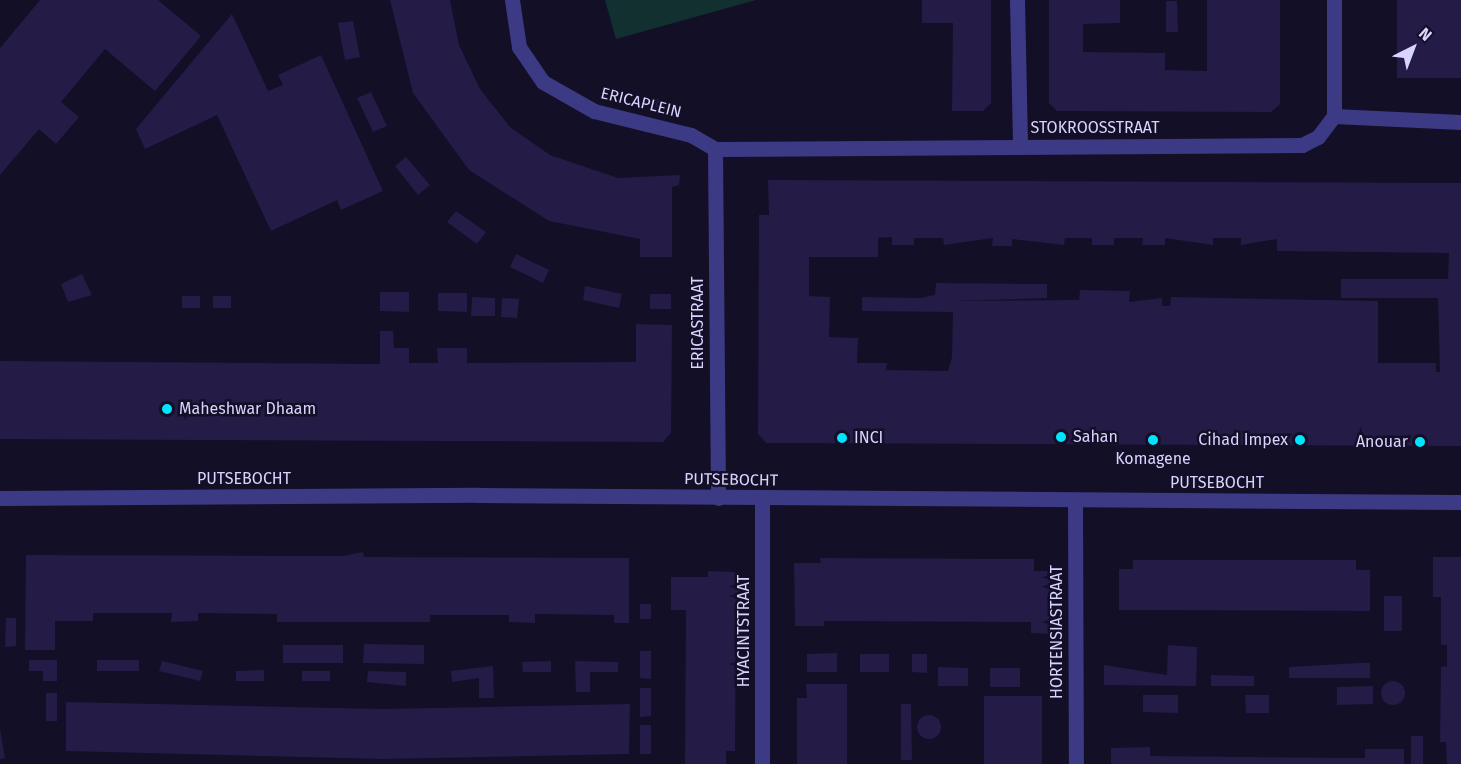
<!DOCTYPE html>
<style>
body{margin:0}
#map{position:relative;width:1461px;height:764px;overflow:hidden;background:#130f26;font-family:"Fira Sans",sans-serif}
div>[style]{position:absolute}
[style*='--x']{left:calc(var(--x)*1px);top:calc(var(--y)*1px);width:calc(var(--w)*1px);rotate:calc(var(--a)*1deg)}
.green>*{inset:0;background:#12302f}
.building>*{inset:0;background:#241b47}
.round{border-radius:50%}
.minor>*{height:15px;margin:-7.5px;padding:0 7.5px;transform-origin:7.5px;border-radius:7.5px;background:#3d3a85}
.dots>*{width:16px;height:16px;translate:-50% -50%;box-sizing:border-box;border:3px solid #130f26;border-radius:50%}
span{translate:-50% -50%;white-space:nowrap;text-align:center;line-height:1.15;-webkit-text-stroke:5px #130f26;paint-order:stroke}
.street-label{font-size:16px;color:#d9d4ff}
.poi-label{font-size:16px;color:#d9d4ff}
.left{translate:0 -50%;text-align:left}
.right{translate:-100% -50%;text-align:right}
.north{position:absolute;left:1383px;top:18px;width:60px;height:60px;-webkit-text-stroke:4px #130f26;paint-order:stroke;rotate:42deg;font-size:16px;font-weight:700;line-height:24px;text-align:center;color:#d9d4ff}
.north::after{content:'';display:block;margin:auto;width:21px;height:27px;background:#d9d4ff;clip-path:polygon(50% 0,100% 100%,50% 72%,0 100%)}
</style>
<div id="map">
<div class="green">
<i style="clip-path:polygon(605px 0,756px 0,616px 39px)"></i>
</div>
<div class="building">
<i style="clip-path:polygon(40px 0,158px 0,201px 36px,155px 91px,105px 49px,61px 102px,79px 117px,56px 144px,39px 129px,0 175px,0 48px)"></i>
<i style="clip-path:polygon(390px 0,450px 0,459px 45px,480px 89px,510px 127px,550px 155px,618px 178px,680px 175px,679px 185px,672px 187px,672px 257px,640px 257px,640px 239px,549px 221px,469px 170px,413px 93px)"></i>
<i style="clip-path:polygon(922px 0,991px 0,991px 103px,983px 111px,952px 111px,953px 23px,922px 23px)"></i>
<i style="clip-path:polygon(1049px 0,1120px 0,1120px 23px,1083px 24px,1083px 52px,1165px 53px,1165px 70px,1207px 71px,1207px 0,1280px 0,1280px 104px,1271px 112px,1057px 111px,1049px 103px)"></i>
<i style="clip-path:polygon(1397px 0,1461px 0,1461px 78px,1397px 78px)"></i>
<i style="clip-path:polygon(1166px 1px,1177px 1px,1178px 32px,1166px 32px)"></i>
<i style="clip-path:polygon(232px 14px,268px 91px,283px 85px,278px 75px,321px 55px,383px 191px,341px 210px,337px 200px,271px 231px,217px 115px,145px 149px,136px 129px)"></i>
<i style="clip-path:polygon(353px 21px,360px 57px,345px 60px,338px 23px)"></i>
<i style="clip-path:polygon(371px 92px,387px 126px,373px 132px,357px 98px)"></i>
<i style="clip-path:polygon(651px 98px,662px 99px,662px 109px,651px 108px)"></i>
<i style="clip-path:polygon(406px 157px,430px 185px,418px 195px,395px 166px)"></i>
<i style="clip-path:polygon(evenodd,768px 180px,1461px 183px,1461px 446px,766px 443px,758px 434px,759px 215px,769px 215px,768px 180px,892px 237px,892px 245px,914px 245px,914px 238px,943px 238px,944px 245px,993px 238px,992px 246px,1012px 246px,1012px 239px,1064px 245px,1065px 238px,1092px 238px,1092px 245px,1114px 245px,1114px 238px,1143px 238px,1142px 245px,1165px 245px,1165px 238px,1213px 245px,1213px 238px,1241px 238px,1241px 245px,1277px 239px,1277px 251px,1449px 253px,1448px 279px,1341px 279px,1341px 298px,1448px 298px,1438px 298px,1440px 372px,1436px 372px,1436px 363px,1378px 363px,1378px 301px,1171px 297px,1170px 306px,1162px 306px,1162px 298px,1129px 302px,1130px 291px,1080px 290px,1079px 300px,953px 301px,1047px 298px,1047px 284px,936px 283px,935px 295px,920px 298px,862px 297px,862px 311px,953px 312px,952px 357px,948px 371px,886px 370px,887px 363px,857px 363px,858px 338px,829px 337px,830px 297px,809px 296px,809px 257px,878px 257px,878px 238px,892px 237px)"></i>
<i style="clip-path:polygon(456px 211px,486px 232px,477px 244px,447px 222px)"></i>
<i style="clip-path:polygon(516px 254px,549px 270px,543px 283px,510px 267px)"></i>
<i style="clip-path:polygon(82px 274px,92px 295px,68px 302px,61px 284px)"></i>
<i style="clip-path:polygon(585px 286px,622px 294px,619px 308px,583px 300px)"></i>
<i style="clip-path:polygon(380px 292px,409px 292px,409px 312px,380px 311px)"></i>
<i style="clip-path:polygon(438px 293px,467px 293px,467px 312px,438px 311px)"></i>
<i style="clip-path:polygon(650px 294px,671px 294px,671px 309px,650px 309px)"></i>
<i style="clip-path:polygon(182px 296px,200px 296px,200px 308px,182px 308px)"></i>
<i style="clip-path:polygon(213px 296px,231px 296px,231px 308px,213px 308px)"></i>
<i style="clip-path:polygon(472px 297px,495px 298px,495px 316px,471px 316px)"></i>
<i style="clip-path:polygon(502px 298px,519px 299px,517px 318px,501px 317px)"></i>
<i style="clip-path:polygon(636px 324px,672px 325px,671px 433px,663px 442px,0 439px,0 361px,380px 364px,380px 331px,393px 331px,394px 348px,409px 348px,409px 363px,438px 363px,437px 348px,467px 348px,467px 363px,636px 362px)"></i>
<i style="clip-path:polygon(363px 552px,364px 557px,629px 558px,629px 623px,614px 623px,614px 615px,535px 614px,535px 623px,509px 622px,509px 615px,430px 615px,430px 622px,277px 622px,277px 614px,198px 613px,198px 621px,171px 622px,172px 613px,93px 613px,93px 621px,55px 621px,55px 650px,25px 650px,26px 555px,343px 556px)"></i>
<i style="clip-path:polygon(1433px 557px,1461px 557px,1461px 764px,1447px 764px,1446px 742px,1440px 742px,1441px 667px,1447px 666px,1447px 645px,1441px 645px,1441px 597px,1433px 597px)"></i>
<i style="clip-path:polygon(820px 558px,1034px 559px,1034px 571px,1050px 571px,1050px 612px,1060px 622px,1050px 634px,1031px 633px,1031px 622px,824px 621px,824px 626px,795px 626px,794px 563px,821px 563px)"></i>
<i style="clip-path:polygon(1133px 560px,1356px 560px,1356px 570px,1370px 570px,1370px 611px,1119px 610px,1119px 569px,1133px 569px)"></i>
<i style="clip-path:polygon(708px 571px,736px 572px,736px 579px,748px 579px,748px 604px,736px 604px,735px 751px,726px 751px,726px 764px,685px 764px,686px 610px,671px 610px,671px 577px,708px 577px)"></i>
<i style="clip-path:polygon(1384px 596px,1402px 596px,1402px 631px,1384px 631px)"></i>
<i style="clip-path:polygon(640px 604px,651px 604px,651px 619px,640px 619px)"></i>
<i style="clip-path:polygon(6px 618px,16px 618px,16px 646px,5px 647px)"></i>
<i style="clip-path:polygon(364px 644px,424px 645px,424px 664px,363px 663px)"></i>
<i style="clip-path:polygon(283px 645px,343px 645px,343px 663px,283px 663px)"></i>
<i style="clip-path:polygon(1168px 645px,1197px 647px,1196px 686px,1104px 685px,1104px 665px,1167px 675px)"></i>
<i style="clip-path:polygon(640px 651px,651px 651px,651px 679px,640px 678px)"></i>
<i style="clip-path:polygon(837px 653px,837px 672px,807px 672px,807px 654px)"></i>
<i style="clip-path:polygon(860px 654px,889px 654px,889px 672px,860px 672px)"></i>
<i style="clip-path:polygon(912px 654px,927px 654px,927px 673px,912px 672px)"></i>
<i style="clip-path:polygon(29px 660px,57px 660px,57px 681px,43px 681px,43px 671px,29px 671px)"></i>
<i style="clip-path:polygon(97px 660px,139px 660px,139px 671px,97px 671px)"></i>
<i style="clip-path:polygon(162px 661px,203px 671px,200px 681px,159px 671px)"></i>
<i style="clip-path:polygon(551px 661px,551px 672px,523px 672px,522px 662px)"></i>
<i style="clip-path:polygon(575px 661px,618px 662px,618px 672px,590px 672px,590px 692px,576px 692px)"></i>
<i style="clip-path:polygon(1359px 663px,1370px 663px,1370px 678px,1289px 678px,1289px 667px)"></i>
<i style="clip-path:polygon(493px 666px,494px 698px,479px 698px,479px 678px,452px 682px,451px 671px)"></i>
<i style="clip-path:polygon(938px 667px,968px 668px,968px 686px,938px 686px)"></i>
<i style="clip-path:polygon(990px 668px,1020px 668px,1020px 687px,990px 687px)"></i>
<i style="clip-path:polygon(264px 670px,264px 681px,236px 681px,236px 671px)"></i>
<i style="clip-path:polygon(302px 671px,330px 671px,330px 681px,302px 681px)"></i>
<i style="clip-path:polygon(368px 671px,406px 672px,406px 686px,367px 682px)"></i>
<i style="clip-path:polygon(1211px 675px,1254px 676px,1254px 686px,1211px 686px)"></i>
<i class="round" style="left:1381px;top:681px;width:24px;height:24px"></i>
<i style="clip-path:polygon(806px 684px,847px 684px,847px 764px,797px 764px,797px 698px,807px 698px)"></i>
<i style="clip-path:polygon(1373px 686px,1373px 704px,1337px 705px,1337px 687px)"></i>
<i style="clip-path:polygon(640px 688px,651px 688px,651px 716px,640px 717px)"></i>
<i style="clip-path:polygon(46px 693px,57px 693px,57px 721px,46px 721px)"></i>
<i style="clip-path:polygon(1143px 695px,1178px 695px,1178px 713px,1143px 712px)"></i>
<i style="clip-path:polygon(1245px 695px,1269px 695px,1269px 713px,1246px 713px)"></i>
<i style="clip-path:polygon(984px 696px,1042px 696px,1042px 764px,984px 764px)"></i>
<i style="clip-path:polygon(66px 702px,383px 709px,630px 704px,629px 754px,383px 759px,66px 751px)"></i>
<i style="clip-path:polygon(901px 704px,911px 704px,912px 760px,901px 760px)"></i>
<i class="round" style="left:917px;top:715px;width:24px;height:24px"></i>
<i style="clip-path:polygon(640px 725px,651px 725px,651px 754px,640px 754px)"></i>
<i style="clip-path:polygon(0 729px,5px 758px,0 759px)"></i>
<i style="clip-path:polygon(1411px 736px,1423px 736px,1423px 764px,1411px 764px)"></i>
<i style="clip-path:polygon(1150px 747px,1150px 756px,1352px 758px,1365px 758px,1365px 749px,1404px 749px,1404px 764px,1111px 764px,1111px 748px)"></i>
</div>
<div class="minor">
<i style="--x:512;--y:0;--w:48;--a:81.5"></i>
<i style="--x:519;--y:47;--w:42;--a:55.6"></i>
<i style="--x:543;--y:82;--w:59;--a:29.6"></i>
<i style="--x:594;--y:111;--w:100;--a:13.9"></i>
<i style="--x:691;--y:135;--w:28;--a:30"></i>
<i style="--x:1017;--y:0;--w:145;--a:88.8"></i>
<i style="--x:1334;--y:0;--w:116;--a:90"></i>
<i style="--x:1334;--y:116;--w:127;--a:2.7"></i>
<i style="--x:715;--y:149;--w:587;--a:-0.39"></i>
<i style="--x:1302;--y:145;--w:18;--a:-27"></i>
<i style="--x:1318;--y:137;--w:26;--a:-53"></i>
<i style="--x:715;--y:149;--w:349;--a:89.5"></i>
<i style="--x:0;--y:498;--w:478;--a:-0.4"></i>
<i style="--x:478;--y:495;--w:983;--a:0.41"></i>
<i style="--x:1075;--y:501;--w:263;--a:89.8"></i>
<i style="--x:762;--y:764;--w:266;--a:-90"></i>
</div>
<div class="dots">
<i style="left:167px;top:409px;background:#00e5ff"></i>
<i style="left:1061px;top:437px;background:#00e5ff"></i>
<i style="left:842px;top:438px;background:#00e5ff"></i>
<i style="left:1153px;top:440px;background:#00e5ff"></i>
<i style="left:1300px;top:440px;background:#00e5ff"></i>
<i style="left:1420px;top:442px;background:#00e5ff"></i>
</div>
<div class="street-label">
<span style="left:641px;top:103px;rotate:14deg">ERICAPLEIN</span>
<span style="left:1095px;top:128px">STOKROOSSTRAAT</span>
<span style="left:698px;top:323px;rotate:-90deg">ERICASTRAAT</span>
<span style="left:244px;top:479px">PUTSEBOCHT</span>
<span style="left:731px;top:480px;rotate:1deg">PUTSEBOCHT</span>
<span style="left:1217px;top:483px">PUTSEBOCHT</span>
<span style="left:744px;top:631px;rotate:-90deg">HYACINTSTRAAT</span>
<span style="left:1057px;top:632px;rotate:-90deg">HORTENSIASTRAAT</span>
</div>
<div class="poi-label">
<span class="left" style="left:179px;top:409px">Maheshwar Dhaam</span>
<span class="left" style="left:1073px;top:437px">Sahan</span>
<span class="left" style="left:854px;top:438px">INCI</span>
<span class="right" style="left:1288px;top:440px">Cihad Impex</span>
<span class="right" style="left:1408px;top:442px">Anouar</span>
<span style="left:1153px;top:459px">Komagene</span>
</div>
<div class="north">N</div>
</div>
